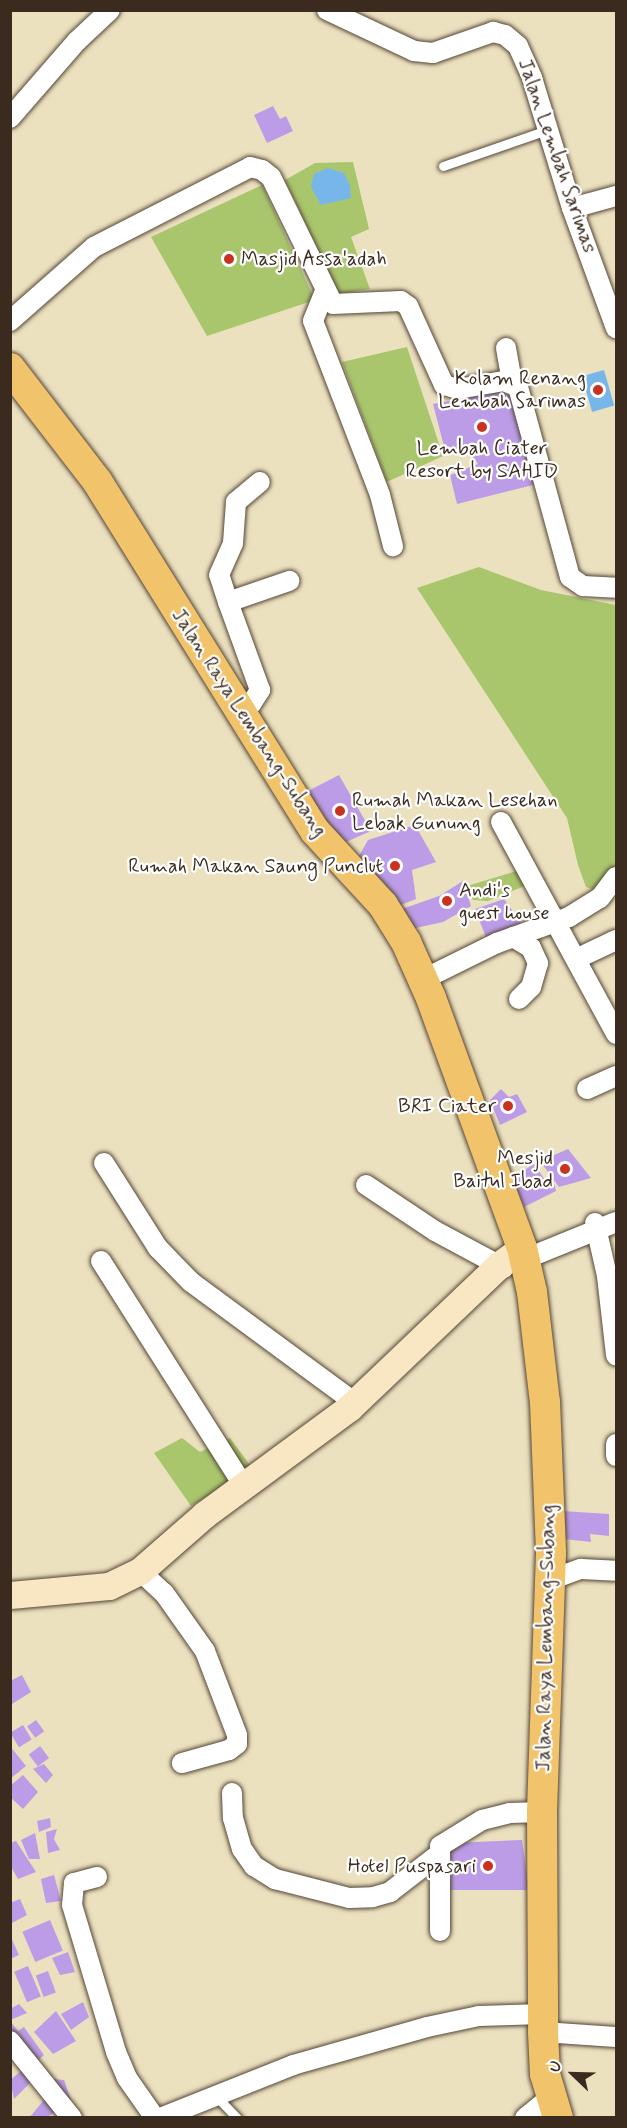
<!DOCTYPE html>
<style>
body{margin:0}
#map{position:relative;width:627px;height:2128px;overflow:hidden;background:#ebe1bf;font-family:Mynerve,sans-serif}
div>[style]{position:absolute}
.green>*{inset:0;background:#a9c66d}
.water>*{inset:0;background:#77b6ea;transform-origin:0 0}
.building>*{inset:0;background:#bc9ce7;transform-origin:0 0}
.roads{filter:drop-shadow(0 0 2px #554536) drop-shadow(0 0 2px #554536)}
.lane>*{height:9px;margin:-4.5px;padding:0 4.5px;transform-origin:4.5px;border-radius:4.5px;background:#fff}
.street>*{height:20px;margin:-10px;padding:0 10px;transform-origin:10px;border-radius:10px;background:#fff}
.secondary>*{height:27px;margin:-13.5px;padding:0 13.5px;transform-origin:13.5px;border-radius:13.5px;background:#f9e7c3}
.primary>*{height:30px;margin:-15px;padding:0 15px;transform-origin:15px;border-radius:15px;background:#f1c36a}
.dots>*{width:16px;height:16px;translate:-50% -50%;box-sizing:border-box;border:3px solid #fff;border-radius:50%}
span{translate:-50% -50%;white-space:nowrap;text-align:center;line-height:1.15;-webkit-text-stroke:4.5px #fff;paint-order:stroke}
.street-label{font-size:20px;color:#3b2a1e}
.poi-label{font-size:20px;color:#3b2a1e}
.left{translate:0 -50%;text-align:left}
.right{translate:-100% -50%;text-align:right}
.frame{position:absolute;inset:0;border:12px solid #3b2a1e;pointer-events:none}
.north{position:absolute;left:543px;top:2044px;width:60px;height:60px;-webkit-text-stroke:4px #fff;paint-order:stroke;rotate:293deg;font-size:16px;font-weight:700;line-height:24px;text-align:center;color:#3b2a1e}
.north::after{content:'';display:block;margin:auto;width:21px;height:27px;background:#3b2a1e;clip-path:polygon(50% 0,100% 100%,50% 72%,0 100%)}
</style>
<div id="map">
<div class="green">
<i style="clip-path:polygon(353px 162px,369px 229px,351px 237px,370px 289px,339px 294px,285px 180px,315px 163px)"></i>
<i style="clip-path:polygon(262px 185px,315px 300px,207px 336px,151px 237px)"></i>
<i style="clip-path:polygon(407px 347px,443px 456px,387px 482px,342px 362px)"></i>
<i style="clip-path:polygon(479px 567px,541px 590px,616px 605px,616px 876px,592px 889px,586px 887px,578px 865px,567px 818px,417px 588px)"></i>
<i style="clip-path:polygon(523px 869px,527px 885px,488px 901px,473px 900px,470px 894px,467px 886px)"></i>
<i style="clip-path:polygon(182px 1438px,200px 1452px,230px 1438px,253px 1469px,191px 1506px,154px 1453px)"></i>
</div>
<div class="water">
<i style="clip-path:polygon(328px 168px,344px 173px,350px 185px,351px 198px,321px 205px,311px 187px,314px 174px)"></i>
<i style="left:604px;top:370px;width:37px;height:23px;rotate:74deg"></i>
</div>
<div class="building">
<i style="clip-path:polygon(273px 106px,280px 119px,286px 116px,293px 131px,267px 143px,254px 115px)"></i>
<i style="clip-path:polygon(500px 391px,521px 401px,537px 484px,457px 504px,450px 475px,478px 464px,468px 450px,446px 454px,433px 404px)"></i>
<i style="clip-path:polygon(339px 775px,371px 831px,346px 842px,324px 819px,308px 791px)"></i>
<i style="clip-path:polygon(415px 825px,436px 862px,412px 870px,416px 899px,393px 908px,359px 856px,368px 840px)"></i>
<i style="clip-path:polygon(463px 881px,471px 906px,443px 922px,411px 929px,402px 909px,439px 896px)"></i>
<i style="clip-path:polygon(504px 899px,522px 924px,489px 945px,475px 909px)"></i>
<i style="clip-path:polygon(501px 1089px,509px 1097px,517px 1094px,527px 1112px,500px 1125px,490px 1100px)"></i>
<i style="clip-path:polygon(568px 1149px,591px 1178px,559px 1187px,540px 1161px)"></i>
<i style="clip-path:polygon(534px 1164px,545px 1180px,553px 1179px,556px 1191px,524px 1207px,512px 1178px)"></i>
<i style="clip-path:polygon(562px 1511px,609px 1514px,609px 1536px,590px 1534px,591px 1542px,564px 1539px)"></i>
<i style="clip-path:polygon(22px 1675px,31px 1692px,12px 1704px,10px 1681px)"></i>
<i style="left:36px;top:1720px;width:14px;height:11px;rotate:54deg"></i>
<i style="left:23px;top:1725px;width:17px;height:15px;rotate:59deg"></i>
<i style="clip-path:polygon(10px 1746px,26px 1766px,10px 1779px)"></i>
<i style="left:40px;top:1746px;width:15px;height:14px;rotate:53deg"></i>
<i style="clip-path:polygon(44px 1764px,53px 1775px,46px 1783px,33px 1769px)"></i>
<i style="clip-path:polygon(23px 1775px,38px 1792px,23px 1809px,10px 1797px,10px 1786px)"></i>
<i style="clip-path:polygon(50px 1818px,51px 1827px,39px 1832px,37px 1821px)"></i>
<i style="clip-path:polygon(57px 1829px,54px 1839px,60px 1850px,48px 1853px,46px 1832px)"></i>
<i style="clip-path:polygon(35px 1833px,40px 1859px,29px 1859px,21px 1840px)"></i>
<i style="clip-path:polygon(522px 1840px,529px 1890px,450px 1890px,451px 1843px)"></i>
<i style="clip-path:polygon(16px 1841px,36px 1872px,18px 1879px,10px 1865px,10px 1843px)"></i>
<i style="clip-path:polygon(54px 1875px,61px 1901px,46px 1903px,41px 1879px)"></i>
<i style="clip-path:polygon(20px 1899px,27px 1915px,10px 1924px,10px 1903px)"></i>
<i style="left:50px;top:1920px;width:33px;height:30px;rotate:67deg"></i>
<i style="clip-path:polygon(10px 1935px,19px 1955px,10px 1959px)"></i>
<i style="clip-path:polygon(68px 1952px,75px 1972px,60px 1975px,52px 1958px)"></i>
<i style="left:28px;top:1966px;width:33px;height:15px;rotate:67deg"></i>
<i style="left:48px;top:1971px;width:23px;height:13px;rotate:70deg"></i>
<i style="clip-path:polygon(83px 2002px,89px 2017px,71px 2030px,61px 2014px)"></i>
<i style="clip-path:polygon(19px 2004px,27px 2013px,10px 2020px,10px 2009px)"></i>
<i style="clip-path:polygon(56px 2011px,76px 2041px,53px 2054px,34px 2032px)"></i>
<i style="clip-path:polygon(10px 2021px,18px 2031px,24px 2027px,44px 2055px,33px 2065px,10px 2036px)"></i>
<i style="clip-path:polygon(26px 2067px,35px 2078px,14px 2099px,10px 2080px)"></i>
<i style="clip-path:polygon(53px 2079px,64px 2080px,74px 2109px,50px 2087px)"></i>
<i style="clip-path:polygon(48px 2095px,58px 2110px,46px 2118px,29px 2118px)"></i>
</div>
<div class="roads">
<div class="lane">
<i style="left:443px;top:166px;width:110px;rotate:-19.1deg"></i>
<i style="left:215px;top:2095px;width:32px;rotate:46deg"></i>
</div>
<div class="street">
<i style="left:327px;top:10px;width:96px;rotate:25.2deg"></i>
<i style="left:414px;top:51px;width:19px;rotate:6deg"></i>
<i style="left:433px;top:53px;width:64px;rotate:-19.3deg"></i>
<i style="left:493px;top:32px;width:12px;rotate:14deg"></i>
<i style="left:505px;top:35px;width:17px;rotate:40deg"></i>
<i style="left:518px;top:46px;width:35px;rotate:66deg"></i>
<i style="left:532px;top:78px;width:136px;rotate:72.9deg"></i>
<i style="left:572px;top:208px;width:128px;rotate:69.9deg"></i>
<i style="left:10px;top:118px;width:102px;rotate:-49deg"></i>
<i style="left:77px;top:41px;width:45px;rotate:-43.2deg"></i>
<i style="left:572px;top:208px;width:46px;rotate:-15.3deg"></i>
<i style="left:325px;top:291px;width:32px;rotate:112deg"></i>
<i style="left:313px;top:321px;width:186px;rotate:68.9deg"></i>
<i style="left:380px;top:495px;width:53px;rotate:75.7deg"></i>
<i style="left:10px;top:321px;width:112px;rotate:-41.4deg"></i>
<i style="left:94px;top:247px;width:175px;rotate:-27.1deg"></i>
<i style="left:250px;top:167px;width:12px;rotate:14deg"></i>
<i style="left:262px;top:170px;width:11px;rotate:38deg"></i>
<i style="left:271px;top:177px;width:141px;rotate:64deg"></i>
<i style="left:333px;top:304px;width:68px;rotate:-2.5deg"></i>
<i style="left:401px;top:301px;width:9px;rotate:36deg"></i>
<i style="left:408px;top:306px;width:87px;rotate:65.5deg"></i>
<i style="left:444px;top:385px;width:15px;rotate:16deg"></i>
<i style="left:458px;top:389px;width:47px;rotate:-9.9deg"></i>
<i style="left:504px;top:381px;width:15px;rotate:23deg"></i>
<i style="left:518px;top:387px;width:197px;rotate:74.7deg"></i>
<i style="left:570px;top:577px;width:16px;rotate:35deg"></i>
<i style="left:583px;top:586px;width:33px;rotate:3deg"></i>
<i style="left:506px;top:348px;width:35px;rotate:80deg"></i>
<i style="left:228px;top:602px;width:28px;rotate:-108deg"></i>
<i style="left:219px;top:575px;width:35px;rotate:-66deg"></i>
<i style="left:233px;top:543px;width:41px;rotate:-85.8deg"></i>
<i style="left:236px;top:502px;width:31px;rotate:-40deg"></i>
<i style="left:240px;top:712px;width:14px;rotate:-36deg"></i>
<i style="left:251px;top:704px;width:17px;rotate:-57deg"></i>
<i style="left:260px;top:690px;width:94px;rotate:-110deg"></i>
<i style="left:228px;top:602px;width:65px;rotate:-19deg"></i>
<i style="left:501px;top:822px;width:241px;rotate:61.5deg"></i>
<i style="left:513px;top:937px;width:21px;rotate:31deg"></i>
<i style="left:531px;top:948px;width:17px;rotate:65deg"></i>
<i style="left:538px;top:963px;width:25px;rotate:106deg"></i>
<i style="left:531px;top:987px;width:17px;rotate:135deg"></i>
<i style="left:576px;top:959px;width:44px;rotate:-25.4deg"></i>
<i style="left:422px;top:980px;width:84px;rotate:-26.3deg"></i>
<i style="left:497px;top:943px;width:77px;rotate:-19.9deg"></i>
<i style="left:569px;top:917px;width:36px;rotate:-32deg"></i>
<i style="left:600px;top:898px;width:26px;rotate:-53deg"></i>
<i style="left:587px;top:1089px;width:32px;rotate:-24deg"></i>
<i style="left:104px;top:1163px;width:101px;rotate:57.6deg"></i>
<i style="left:158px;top:1248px;width:47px;rotate:45.9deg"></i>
<i style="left:191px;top:1282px;width:204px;rotate:36.4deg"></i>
<i style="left:366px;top:1185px;width:83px;rotate:33.7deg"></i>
<i style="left:435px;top:1231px;width:78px;rotate:28.2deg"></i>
<i style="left:595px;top:1223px;width:54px;rotate:77.2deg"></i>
<i style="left:607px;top:1276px;width:80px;rotate:83.5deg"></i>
<i style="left:525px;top:1259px;width:98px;rotate:-22.1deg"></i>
<i style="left:101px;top:1261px;width:265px;rotate:57.6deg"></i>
<i style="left:616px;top:1444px;width:12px;rotate:90deg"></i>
<i style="left:140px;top:1571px;width:33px;rotate:43deg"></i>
<i style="left:164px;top:1593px;width:71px;rotate:54.7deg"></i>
<i style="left:205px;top:1651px;width:90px;rotate:69.1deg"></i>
<i style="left:237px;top:1735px;width:9px;rotate:90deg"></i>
<i style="left:237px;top:1744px;width:10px;rotate:143deg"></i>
<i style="left:229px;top:1750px;width:49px;rotate:164.5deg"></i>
<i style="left:550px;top:1580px;width:33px;rotate:-20deg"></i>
<i style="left:581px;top:1569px;width:35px;rotate:3deg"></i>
<i style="left:232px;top:1793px;width:25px;rotate:88deg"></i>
<i style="left:233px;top:1818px;width:32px;rotate:74deg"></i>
<i style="left:242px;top:1849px;width:21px;rotate:55deg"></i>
<i style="left:254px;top:1866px;width:25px;rotate:32deg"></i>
<i style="left:275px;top:1879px;width:76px;rotate:14.4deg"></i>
<i style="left:349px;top:1898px;width:24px;rotate:-2deg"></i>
<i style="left:373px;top:1897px;width:18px;rotate:-16deg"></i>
<i style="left:390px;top:1892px;width:61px;rotate:-37.6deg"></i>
<i style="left:97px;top:1877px;width:24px;rotate:165deg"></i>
<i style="left:74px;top:1883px;width:22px;rotate:95deg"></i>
<i style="left:72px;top:1905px;width:153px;rotate:73.3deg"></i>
<i style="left:116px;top:2052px;width:28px;rotate:67deg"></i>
<i style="left:127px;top:2078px;width:49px;rotate:55deg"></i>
<i style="left:440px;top:1931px;width:85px;rotate:-90deg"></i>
<i style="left:440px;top:1846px;width:49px;rotate:-31.8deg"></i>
<i style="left:482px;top:1820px;width:29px;rotate:-14deg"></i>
<i style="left:510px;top:1813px;width:32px;rotate:-2deg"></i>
<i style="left:543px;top:2032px;width:73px;rotate:3.9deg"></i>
<i style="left:10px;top:2041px;width:99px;rotate:51.2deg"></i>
<i style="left:160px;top:2118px;width:143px;rotate:-21.7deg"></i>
<i style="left:293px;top:2065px;width:139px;rotate:-15.8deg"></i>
<i style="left:427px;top:2027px;width:53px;rotate:-11.9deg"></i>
<i style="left:479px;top:2016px;width:64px;rotate:-1.8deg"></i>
<i style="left:525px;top:2118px;width:32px;rotate:-39deg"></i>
</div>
<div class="secondary">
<i style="left:10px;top:1595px;width:99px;rotate:-5.2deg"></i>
<i style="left:109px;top:1586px;width:34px;rotate:-26deg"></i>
<i style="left:140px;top:1571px;width:86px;rotate:-41.2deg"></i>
<i style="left:205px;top:1514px;width:179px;rotate:-36.4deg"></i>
<i style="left:349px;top:1408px;width:207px;rotate:-43.6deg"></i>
<i style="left:499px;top:1265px;width:29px;rotate:-36deg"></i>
</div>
<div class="primary">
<i style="left:10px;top:368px;width:143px;rotate:52.4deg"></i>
<i style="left:97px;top:481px;width:412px;rotate:58.1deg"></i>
<i style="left:315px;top:831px;width:100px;rotate:47.4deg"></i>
<i style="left:383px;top:905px;width:44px;rotate:58.1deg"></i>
<i style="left:406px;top:942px;width:61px;rotate:65.9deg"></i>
<i style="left:431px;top:998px;width:266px;rotate:70deg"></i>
<i style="left:522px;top:1248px;width:45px;rotate:77.2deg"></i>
<i style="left:532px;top:1292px;width:111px;rotate:83.3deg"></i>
<i style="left:545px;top:1402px;width:151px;rotate:87.7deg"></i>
<i style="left:551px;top:1553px;width:259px;rotate:92deg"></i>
<i style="left:542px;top:1812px;width:220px;rotate:89.7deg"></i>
<i style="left:543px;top:2032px;width:42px;rotate:87.3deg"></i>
<i style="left:545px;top:2074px;width:46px;rotate:73.5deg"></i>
</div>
</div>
<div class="dots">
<i style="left:229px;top:259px;background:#c8321e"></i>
<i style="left:598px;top:390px;background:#c8321e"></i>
<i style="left:482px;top:427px;background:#c8321e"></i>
<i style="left:340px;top:811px;background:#c8321e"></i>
<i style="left:395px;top:866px;background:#c8321e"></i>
<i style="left:447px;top:901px;background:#c8321e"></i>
<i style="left:508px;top:1106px;background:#c8321e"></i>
<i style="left:565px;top:1169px;background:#c8321e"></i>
<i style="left:488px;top:1866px;background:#c8321e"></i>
</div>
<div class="street-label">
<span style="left:557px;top:156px;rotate:71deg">Jalan Lembah Sarimas</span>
<span style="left:249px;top:723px;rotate:57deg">Jalan Raya Lembang-Subang</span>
<span style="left:546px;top:1638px;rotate:-89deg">Jalan Raya Lembang-Subang</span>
</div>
<div class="poi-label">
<span class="left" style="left:241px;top:259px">Masjid Assa'adah</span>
<span class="right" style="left:586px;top:390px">Kolam Renang<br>Lembah Sarimas</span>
<span style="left:482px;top:460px">Lembah Ciater<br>Resort by SAHID</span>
<span class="left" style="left:352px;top:812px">Rumah Makan Lesehan<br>Lebak Gunung</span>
<span class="right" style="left:383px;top:866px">Rumah Makan Saung Punclut</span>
<span class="left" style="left:459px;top:902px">Andi's<br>guest house</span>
<span class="right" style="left:496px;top:1106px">BRI Ciater</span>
<span class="right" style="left:553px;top:1170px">Mesjid<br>Baitul Ibad</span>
<span class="right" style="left:476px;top:1866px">Hotel Puspasari</span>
</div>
<div class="frame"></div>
<div class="north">U</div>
</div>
